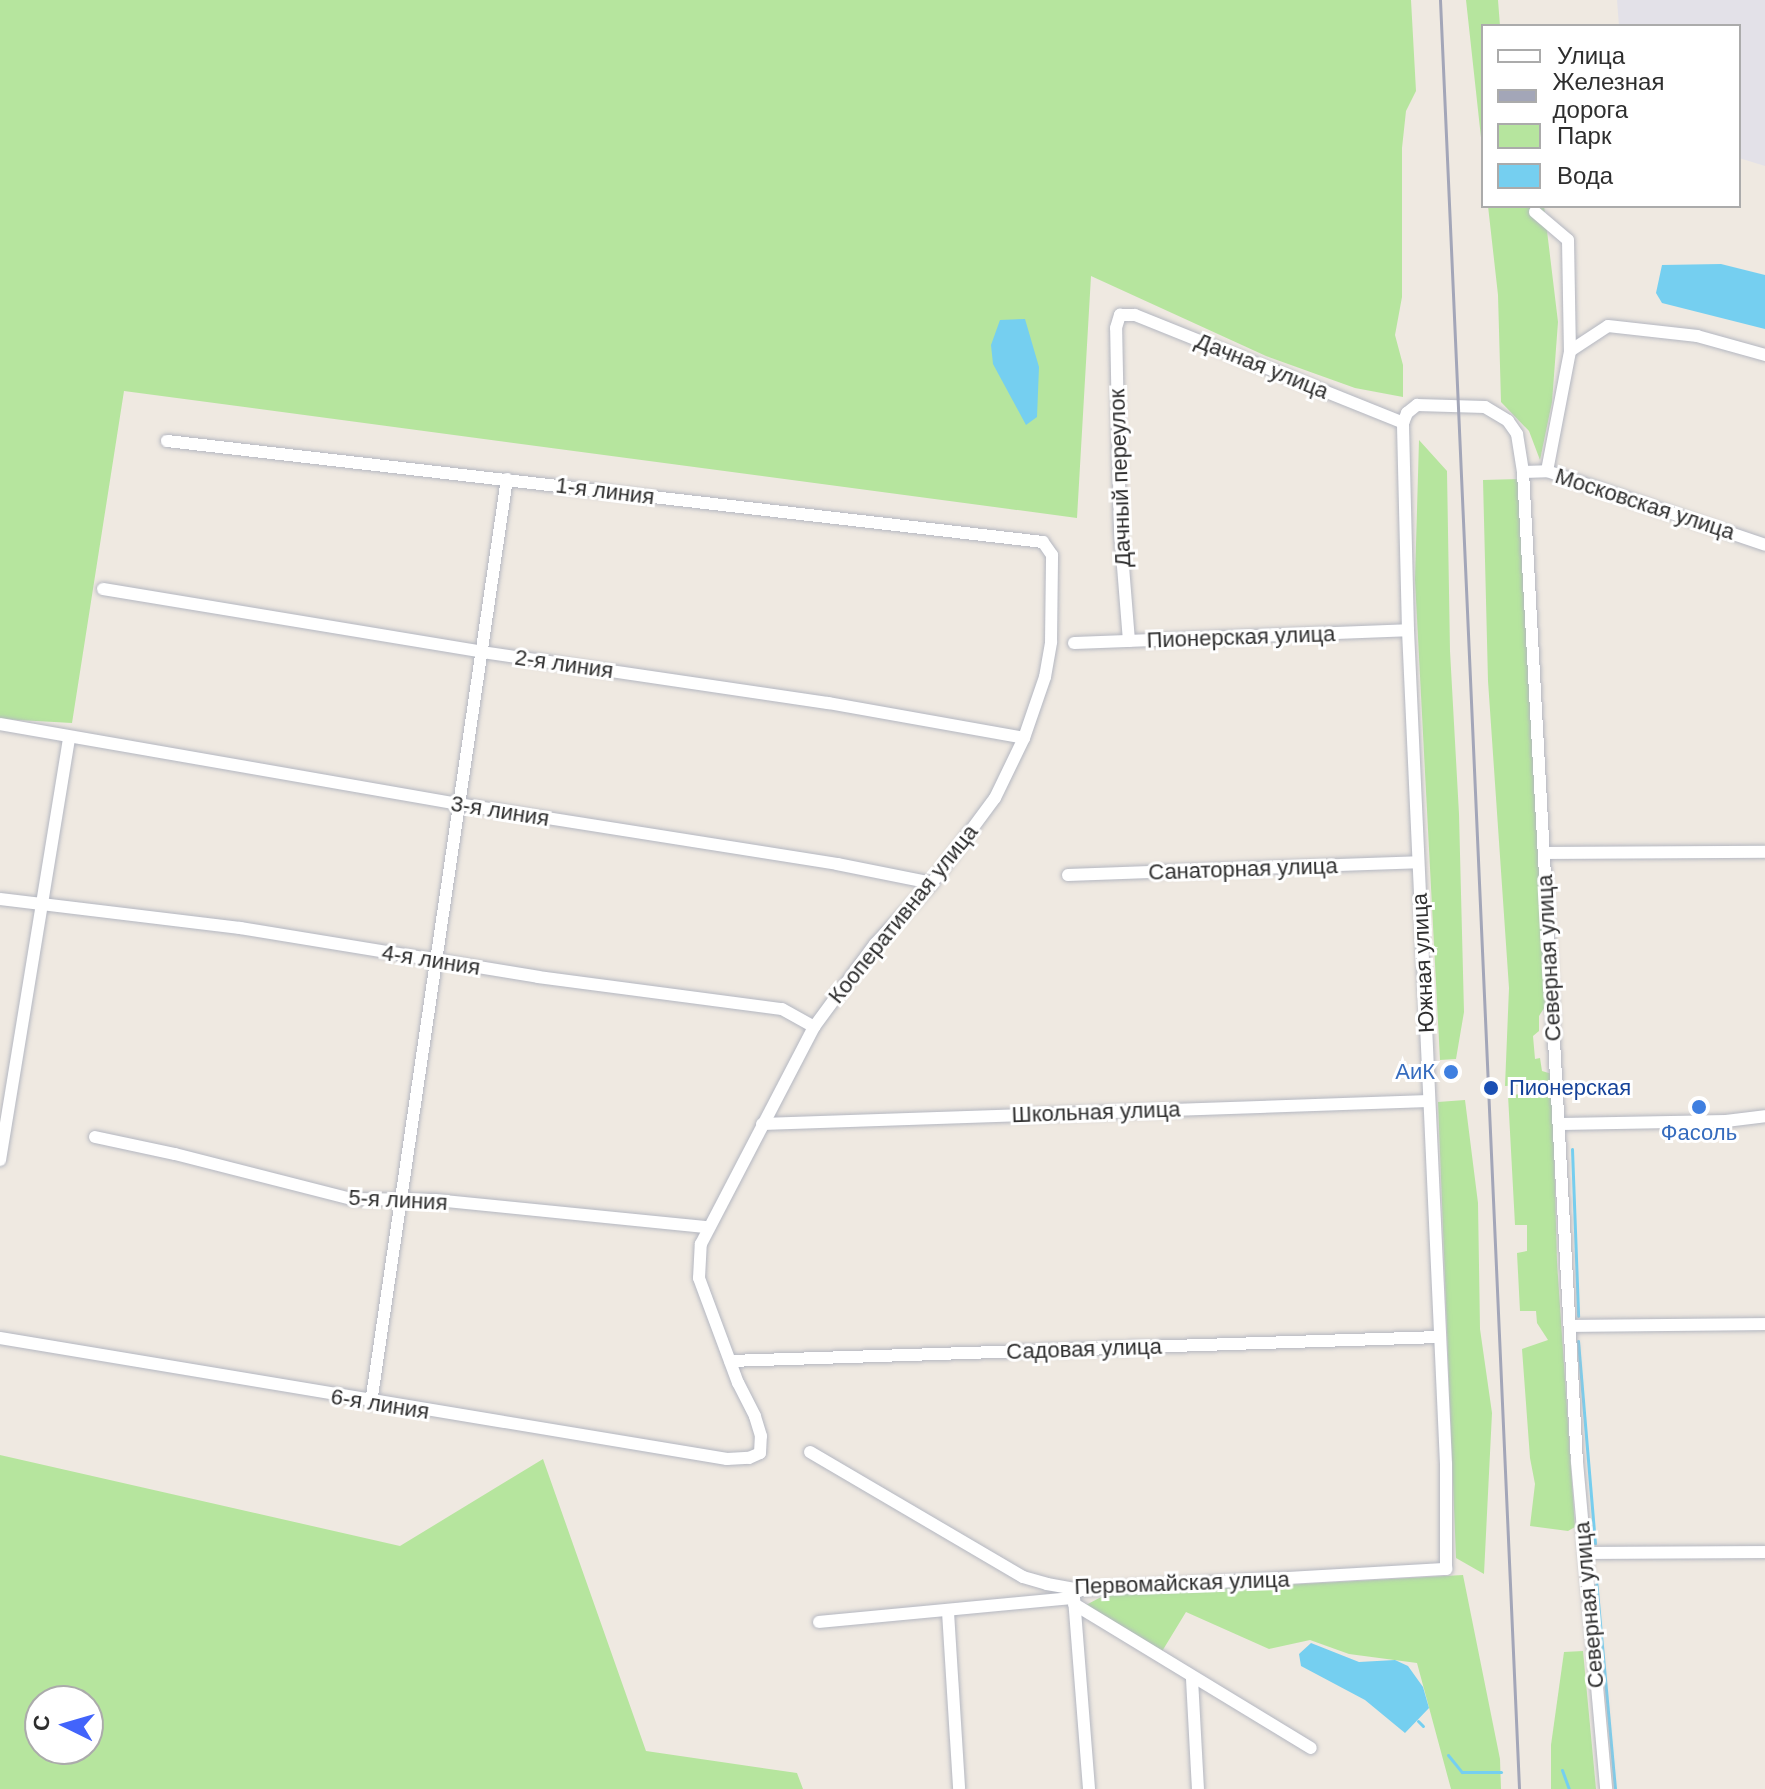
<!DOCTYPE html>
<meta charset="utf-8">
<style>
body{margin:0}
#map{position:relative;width:1765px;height:1789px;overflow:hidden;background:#efe9e1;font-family:Helvetica,sans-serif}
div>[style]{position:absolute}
.industrial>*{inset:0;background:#e3e1e8}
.green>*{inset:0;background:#b6e59e}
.water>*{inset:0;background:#75cff0}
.stream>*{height:3px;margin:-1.5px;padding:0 1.5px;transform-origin:1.5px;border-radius:1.5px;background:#75cff0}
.roads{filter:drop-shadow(0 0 2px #b4b7c1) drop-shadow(0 0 2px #b4b7c1)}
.minor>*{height:12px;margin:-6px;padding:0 6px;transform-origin:6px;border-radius:6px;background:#fff}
.rail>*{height:3px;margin:-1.5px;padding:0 1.5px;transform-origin:1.5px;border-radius:1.5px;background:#a3a6b8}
.dots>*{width:22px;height:22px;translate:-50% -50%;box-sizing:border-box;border:4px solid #fff;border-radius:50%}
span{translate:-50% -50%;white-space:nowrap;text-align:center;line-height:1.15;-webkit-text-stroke:6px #fff;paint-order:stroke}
.street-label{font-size:22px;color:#2e2e2e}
.shop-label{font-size:22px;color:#366cbe}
.right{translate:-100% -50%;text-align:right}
.transit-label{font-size:22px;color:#164399}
.left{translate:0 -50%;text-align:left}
.legend{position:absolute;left:1481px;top:24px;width:260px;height:184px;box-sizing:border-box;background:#fff;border:2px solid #ababab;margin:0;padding:10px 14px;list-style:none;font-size:24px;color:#2e2e2e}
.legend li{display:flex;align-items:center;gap:16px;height:40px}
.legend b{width:40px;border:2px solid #ababab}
.north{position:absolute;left:24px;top:1685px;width:80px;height:80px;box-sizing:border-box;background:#fff;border:2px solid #ababab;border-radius:50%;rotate:275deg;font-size:22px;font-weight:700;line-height:32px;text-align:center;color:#2e2e2e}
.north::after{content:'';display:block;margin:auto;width:28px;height:36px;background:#4264fb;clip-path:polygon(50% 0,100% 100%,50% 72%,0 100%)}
</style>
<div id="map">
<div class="industrial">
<i style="clip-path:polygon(1617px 0,1765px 0,1765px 166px,1739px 158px,1739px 26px,1619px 26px)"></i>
</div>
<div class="green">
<i style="clip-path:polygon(0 0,1411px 0,1416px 91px,1406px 111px,1402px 148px,1402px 297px,1395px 335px,1403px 365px,1403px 397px,1355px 388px,1266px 356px,1091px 276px,1077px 518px,124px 391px,72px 723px,0 719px)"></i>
<i style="clip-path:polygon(1466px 0,1498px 0,1500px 26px,1483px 26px,1483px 156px)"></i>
<i style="clip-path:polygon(1488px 206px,1544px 206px,1558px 322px,1552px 402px,1540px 460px,1529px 431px,1501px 402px,1498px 295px)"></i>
<i style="clip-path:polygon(1419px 440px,1447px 471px,1450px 651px,1459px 814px,1464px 1012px,1456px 1059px,1440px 1060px,1415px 580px)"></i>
<i style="clip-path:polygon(1519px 479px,1546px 1005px,1539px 1016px,1539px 1031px,1533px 1036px,1535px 1059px,1540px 1058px,1542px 1071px,1552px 1074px,1557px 1262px,1575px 1527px,1568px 1531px,1530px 1526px,1535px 1484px,1530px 1458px,1522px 1349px,1548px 1340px,1537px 1323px,1536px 1311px,1520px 1311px,1517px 1253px,1527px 1251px,1527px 1225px,1515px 1225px,1508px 1095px,1526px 1094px,1525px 1085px,1505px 1086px,1509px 988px,1488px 681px,1483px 480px)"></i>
<i style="clip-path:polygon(1465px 1100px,1478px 1203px,1480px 1329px,1492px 1413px,1484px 1574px,1456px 1558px,1438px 1102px)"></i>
<i style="clip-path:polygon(evenodd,0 1455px,400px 1546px,543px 1459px,646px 1751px,797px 1773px,803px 1789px,0 1789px,0 1455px,40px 1701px,88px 1701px,88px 1749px,40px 1749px,40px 1701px)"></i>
<i style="clip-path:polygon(1463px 1575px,1500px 1759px,1501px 1789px,1451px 1789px,1417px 1663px,1349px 1654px,1310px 1640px,1269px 1649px,1186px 1612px,1161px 1653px,1086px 1605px,1105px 1595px)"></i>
<i style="clip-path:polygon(1583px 1651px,1596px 1789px,1551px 1789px,1551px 1745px,1564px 1652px)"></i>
</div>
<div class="water">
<i style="clip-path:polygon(1721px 264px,1765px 275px,1765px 329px,1662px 303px,1656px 293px,1662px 265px)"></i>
<i style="clip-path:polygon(1025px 319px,1039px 367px,1037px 417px,1026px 425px,993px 364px,991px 345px,1000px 320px)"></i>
<i style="clip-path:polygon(1311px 1643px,1359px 1662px,1395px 1660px,1408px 1666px,1423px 1687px,1429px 1708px,1405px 1733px,1365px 1700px,1301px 1666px,1299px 1654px)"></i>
</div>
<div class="stream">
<i style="left:1572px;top:1149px;width:167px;rotate:87.9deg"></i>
<i style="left:1578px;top:1341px;width:203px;rotate:85.2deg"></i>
<i style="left:1596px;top:1580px;width:210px;rotate:84.8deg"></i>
<i style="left:1418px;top:1721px;width:7px;rotate:45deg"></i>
<i style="left:1448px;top:1755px;width:22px;rotate:51deg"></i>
<i style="left:1462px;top:1772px;width:39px"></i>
<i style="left:1562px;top:1770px;width:20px;rotate:70deg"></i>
</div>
<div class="roads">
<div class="minor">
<i style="left:1535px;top:212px;width:43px;rotate:40.3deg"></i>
<i style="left:1568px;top:240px;width:111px;rotate:89deg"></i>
<i style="left:1547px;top:471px;width:122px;rotate:-79.1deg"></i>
<i style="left:1570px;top:351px;width:45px;rotate:-33.3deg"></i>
<i style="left:1608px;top:326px;width:90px;rotate:6.4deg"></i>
<i style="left:1697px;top:336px;width:71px;rotate:15.6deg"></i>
<i style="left:1523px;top:472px;width:24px;rotate:-2deg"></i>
<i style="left:1547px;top:471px;width:230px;rotate:18.7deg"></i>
<i style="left:103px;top:589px;width:384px;rotate:9.4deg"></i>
<i style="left:482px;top:652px;width:350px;rotate:8.4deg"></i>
<i style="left:828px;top:703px;width:199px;rotate:10.1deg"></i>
<i style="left:1129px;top:641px;width:111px;rotate:-94.6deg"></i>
<i style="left:1120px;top:530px;width:202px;rotate:-91.1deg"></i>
<i style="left:1116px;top:328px;width:14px;rotate:-73deg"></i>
<i style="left:1120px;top:315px;width:15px"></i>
<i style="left:1135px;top:315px;width:289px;rotate:21.9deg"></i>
<i style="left:1074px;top:643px;width:334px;rotate:-2.2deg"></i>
<i style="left:0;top:724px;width:466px;rotate:9.9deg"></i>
<i style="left:459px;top:804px;width:383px;rotate:9deg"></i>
<i style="left:837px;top:864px;width:97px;rotate:11.3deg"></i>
<i style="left:1544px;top:853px;width:221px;rotate:-0.3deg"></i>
<i style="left:1068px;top:875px;width:350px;rotate:-2.1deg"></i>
<i style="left:0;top:899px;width:242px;rotate:6.9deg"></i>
<i style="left:240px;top:928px;width:302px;rotate:9.3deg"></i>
<i style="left:538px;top:977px;width:246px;rotate:7.5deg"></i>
<i style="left:782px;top:1009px;width:37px;rotate:29deg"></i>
<i style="left:762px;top:1124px;width:667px;rotate:-1.97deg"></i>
<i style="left:1561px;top:1124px;width:165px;rotate:-1deg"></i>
<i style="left:1726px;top:1121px;width:39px;rotate:-7deg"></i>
<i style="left:95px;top:1137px;width:82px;rotate:12deg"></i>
<i style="left:175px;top:1154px;width:182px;rotate:14.3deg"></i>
<i style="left:351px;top:1199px;width:84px;rotate:0.7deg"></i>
<i style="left:435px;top:1200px;width:273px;rotate:5.7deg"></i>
<i style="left:0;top:1160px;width:428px;rotate:-80.7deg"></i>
<i style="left:1570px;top:1326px;width:195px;rotate:-0.6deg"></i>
<i style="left:0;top:1338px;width:737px;rotate:9.45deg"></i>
<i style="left:727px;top:1459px;width:22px;rotate:-3deg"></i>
<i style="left:749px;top:1458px;width:12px;rotate:-24deg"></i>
<i style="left:760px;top:1453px;width:17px;rotate:-87deg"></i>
<i style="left:761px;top:1436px;width:21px;rotate:-107deg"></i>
<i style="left:755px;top:1416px;width:37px;rotate:-117deg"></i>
<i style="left:738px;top:1383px;width:112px;rotate:-110.4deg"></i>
<i style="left:699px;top:1278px;width:34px;rotate:-87deg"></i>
<i style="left:701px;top:1244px;width:245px;rotate:-62.5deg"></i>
<i style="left:814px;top:1027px;width:103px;rotate:-53.7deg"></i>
<i style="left:875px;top:944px;width:83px;rotate:-46.9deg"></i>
<i style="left:932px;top:883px;width:106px;rotate:-53.5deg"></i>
<i style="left:995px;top:798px;width:67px;rotate:-64.2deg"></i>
<i style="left:1024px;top:738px;width:65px;rotate:-71deg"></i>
<i style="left:1045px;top:677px;width:36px;rotate:-80deg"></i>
<i style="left:1051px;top:642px;width:87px;rotate:-89.3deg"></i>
<i style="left:1052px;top:555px;width:16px;rotate:-125deg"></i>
<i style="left:1043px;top:542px;width:882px;rotate:-173.42deg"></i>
<i style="left:730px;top:1361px;width:709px;rotate:-1.94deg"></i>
<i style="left:371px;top:1403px;width:934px;rotate:-81.63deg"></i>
<i style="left:810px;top:1452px;width:247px;rotate:30.4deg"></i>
<i style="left:1023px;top:1577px;width:25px;rotate:16deg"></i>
<i style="left:1047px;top:1584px;width:35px;rotate:10deg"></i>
<i style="left:1081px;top:1590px;width:366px;rotate:-3.3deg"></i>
<i style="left:1446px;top:1569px;width:105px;rotate:-90deg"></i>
<i style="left:1446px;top:1464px;width:835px;rotate:-92.61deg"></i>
<i style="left:1408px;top:630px;width:207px;rotate:-91.4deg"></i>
<i style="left:1403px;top:423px;width:11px;rotate:-68deg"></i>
<i style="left:1407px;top:413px;width:13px;rotate:-39deg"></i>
<i style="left:1417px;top:405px;width:68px;rotate:1.7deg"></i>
<i style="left:1485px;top:407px;width:27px;rotate:31deg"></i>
<i style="left:1508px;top:421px;width:16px;rotate:55deg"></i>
<i style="left:1517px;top:434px;width:38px;rotate:81deg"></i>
<i style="left:1523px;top:472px;width:991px;rotate:86.88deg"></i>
<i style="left:1577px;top:1462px;width:328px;rotate:84.9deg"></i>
<i style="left:1585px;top:1553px;width:180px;rotate:-0.3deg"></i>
<i style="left:1074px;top:1598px;width:192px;rotate:85.5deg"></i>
<i style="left:1074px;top:1604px;width:277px;rotate:31.3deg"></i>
<i style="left:948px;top:1612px;width:177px;rotate:86.4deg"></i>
<i style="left:819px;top:1622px;width:256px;rotate:-5.4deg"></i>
<i style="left:1192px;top:1679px;width:110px;rotate:86.9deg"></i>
</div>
</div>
<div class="rail">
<i style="left:1440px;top:0;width:1791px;rotate:87.47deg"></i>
</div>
<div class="dots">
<i style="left:1451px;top:1072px;background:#3f7fe0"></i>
<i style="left:1491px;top:1088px;background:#1a4fb4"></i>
<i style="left:1699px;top:1107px;background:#3f7fe0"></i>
</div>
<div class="street-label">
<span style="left:1262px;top:366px;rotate:22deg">Дачная улица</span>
<span style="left:1120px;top:478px;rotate:-92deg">Дачный переулок</span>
<span style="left:605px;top:491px;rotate:7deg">1-я линия</span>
<span style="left:1645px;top:504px;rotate:18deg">Московская улица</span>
<span style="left:1241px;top:637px;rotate:-2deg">Пионерская улица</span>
<span style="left:564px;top:664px;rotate:8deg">2-я линия</span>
<span style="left:500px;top:811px;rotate:9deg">3-я линия</span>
<span style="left:1243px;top:869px;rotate:-2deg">Санаторная улица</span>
<span style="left:903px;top:914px;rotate:-51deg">Кооперативная улица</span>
<span style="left:1549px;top:958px;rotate:-93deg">Северная улица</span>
<span style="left:431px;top:960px;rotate:9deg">4-я линия</span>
<span style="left:1423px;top:963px;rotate:-93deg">Южная улица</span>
<span style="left:1096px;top:1112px;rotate:-2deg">Школьная улица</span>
<span style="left:398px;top:1200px;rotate:3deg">5-я линия</span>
<span style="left:1084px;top:1349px;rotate:-2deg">Садовая улица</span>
<span style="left:380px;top:1404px;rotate:9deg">6-я линия</span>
<span style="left:1182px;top:1583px;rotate:-2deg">Первомайская улица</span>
<span style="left:1589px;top:1605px;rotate:-95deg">Северная улица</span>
</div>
<div class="shop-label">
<span class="right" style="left:1435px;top:1072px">АиК</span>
<span style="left:1699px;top:1133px">Фасоль</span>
</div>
<div class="transit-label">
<span class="left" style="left:1509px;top:1088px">Пионерская</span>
</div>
<ul class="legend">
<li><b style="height:10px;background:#fff"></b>Улица</li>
<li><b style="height:10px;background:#a3a6b8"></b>Железная дорога</li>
<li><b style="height:22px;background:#b6e59e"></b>Парк</li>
<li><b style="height:22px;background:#75cff0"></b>Вода</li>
</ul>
<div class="north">С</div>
</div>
